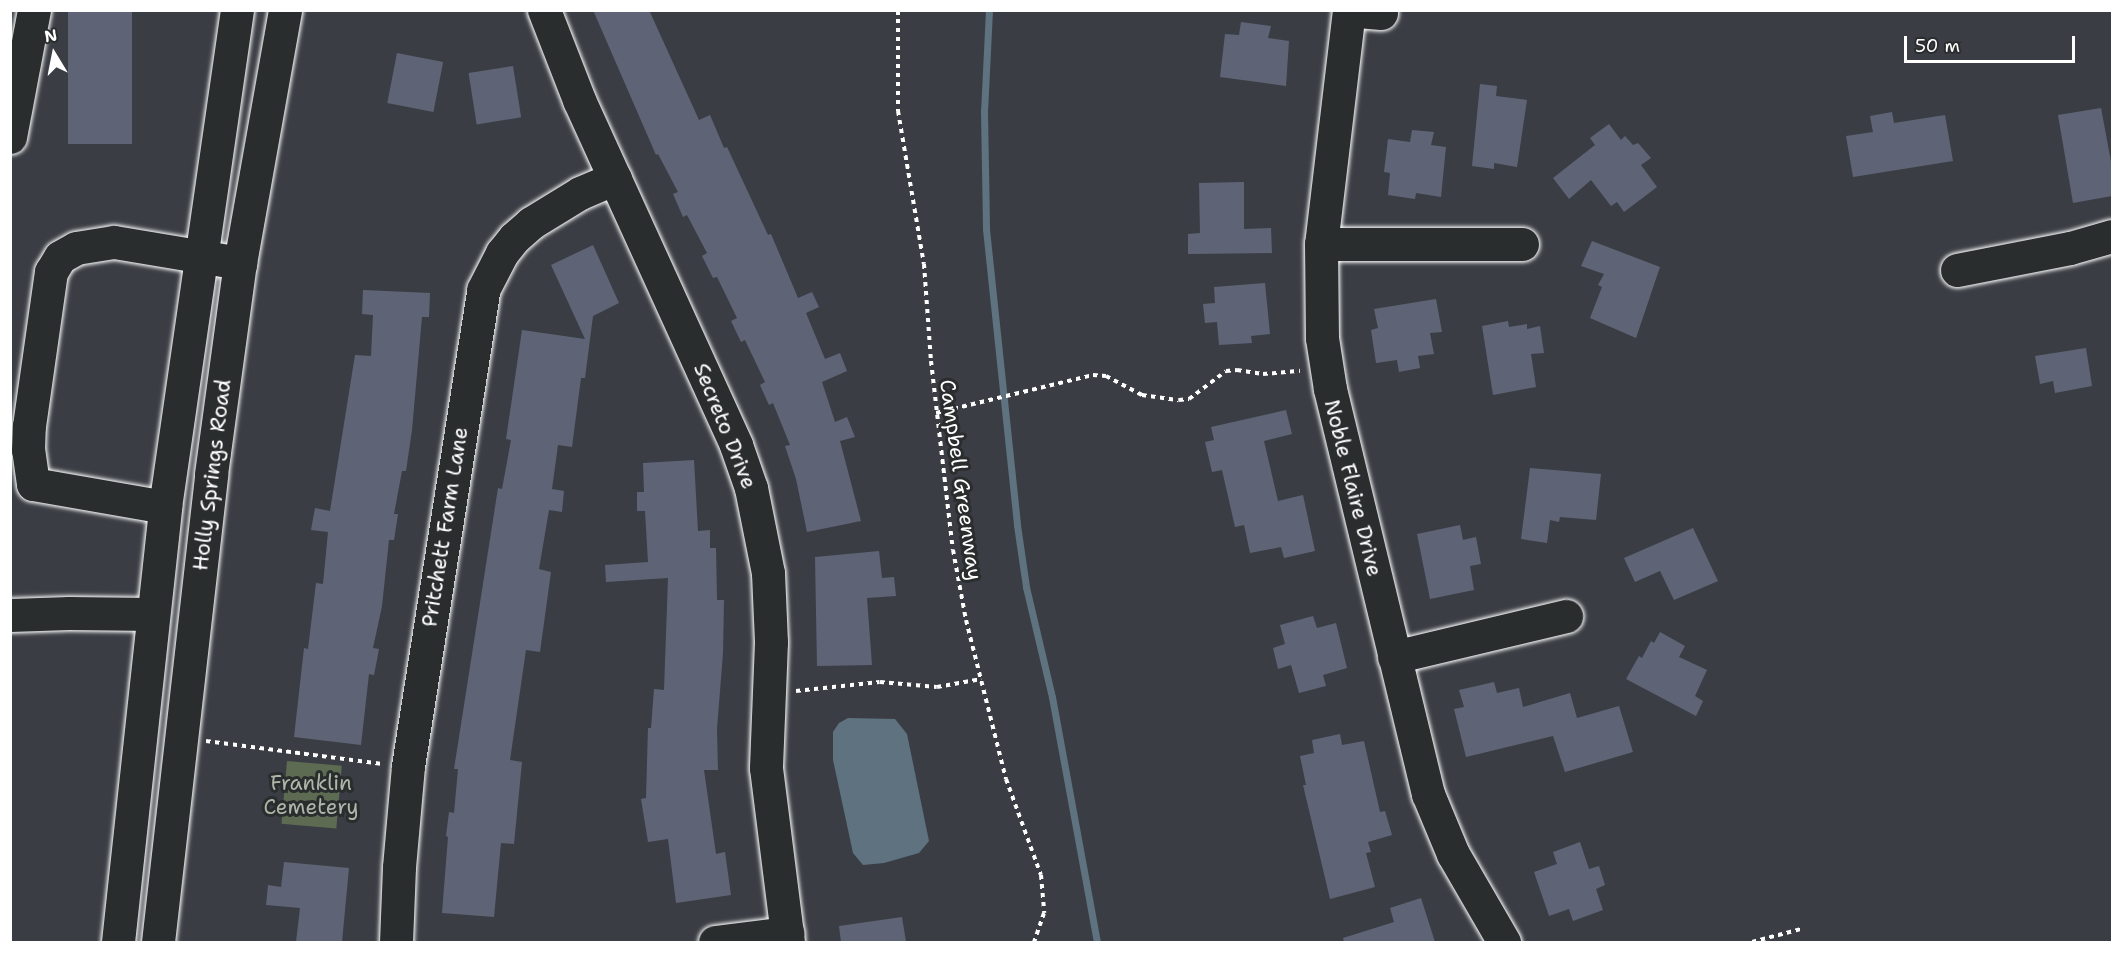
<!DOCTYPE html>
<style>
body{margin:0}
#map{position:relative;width:2123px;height:953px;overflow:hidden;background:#3a3e44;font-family:"Shantell Sans",sans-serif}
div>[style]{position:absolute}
.green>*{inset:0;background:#5e6b53;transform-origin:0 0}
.water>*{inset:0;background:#5f727f}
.stream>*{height:7px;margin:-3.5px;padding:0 3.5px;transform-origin:3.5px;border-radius:3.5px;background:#5f727f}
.building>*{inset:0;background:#5e6476;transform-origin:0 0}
.path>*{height:4px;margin-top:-2px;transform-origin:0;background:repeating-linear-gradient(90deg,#fff 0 4.5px,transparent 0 9px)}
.roads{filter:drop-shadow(0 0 2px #fff) drop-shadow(0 0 2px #fff)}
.minor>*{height:33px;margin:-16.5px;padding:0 16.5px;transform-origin:16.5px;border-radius:16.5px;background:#2a2d2e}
.major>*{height:33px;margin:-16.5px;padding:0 16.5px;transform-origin:16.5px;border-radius:16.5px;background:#2a2d2e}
span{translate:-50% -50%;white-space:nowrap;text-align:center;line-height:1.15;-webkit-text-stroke:6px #2a2d2e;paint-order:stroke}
.street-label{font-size:21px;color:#fff}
.park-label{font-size:21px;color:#aeb5a9}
.frame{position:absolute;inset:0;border:12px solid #fff;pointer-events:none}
.north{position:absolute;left:24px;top:24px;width:60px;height:60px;-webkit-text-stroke:4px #2a2d2e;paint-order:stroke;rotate:350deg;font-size:16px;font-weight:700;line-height:24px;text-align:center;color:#fff}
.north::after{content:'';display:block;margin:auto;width:21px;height:27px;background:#fff;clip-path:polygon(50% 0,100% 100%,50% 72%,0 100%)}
.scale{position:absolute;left:1904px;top:36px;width:171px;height:27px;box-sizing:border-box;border:3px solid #fff;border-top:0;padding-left:8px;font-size:18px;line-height:21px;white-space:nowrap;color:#fff;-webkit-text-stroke:4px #2a2d2e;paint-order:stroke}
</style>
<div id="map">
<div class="green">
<i style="left:287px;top:761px;width:55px;height:63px;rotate:5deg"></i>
</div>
<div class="water">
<i style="clip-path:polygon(848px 718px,895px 719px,907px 734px,929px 841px,919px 853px,884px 863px,863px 865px,853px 853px,833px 760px,833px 732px,839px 723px)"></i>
</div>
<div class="stream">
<i style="left:989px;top:10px;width:101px;rotate:92.8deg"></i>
<i style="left:984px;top:111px;width:118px;rotate:89deg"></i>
<i style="left:986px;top:229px;width:298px;rotate:84deg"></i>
<i style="left:1017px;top:525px;width:63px;rotate:81.7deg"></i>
<i style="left:1026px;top:587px;width:113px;rotate:76.7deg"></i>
<i style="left:1052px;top:697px;width:249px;rotate:79.6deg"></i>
</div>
<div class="building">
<i style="left:68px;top:10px;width:64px;height:134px"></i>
<i style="clip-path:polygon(593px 10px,649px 10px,699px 120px,710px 115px,724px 148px,727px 147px,768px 235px,771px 234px,798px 298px,812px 292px,819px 307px,806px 313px,825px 359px,840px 353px,847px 371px,822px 382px,835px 422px,847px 417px,855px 437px,840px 441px,861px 521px,807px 532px,796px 479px,785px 446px,790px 445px,773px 403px,769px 405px,760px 385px,765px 382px,745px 340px,741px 342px,731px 321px,737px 318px,717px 277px,713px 278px,702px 256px,707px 253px,687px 215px,683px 217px,673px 194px,678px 192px,658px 154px,656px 155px)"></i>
<i style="clip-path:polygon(1241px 22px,1271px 26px,1268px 38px,1289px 41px,1286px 86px,1220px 77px,1225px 34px,1239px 35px)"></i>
<i style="left:397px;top:53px;width:47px;height:51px;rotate:11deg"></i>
<i style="left:513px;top:66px;width:52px;height:45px;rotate:81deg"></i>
<i style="clip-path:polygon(1480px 84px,1497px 86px,1496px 96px,1527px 100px,1517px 167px,1494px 163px,1494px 169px,1472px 166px)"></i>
<i style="clip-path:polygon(2101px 108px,2112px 167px,2112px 196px,2073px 203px,2058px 115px)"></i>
<i style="clip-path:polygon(1892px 112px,1894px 123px,1945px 115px,1953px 161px,1853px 177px,1846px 136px,1873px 132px,1870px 116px)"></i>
<i style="clip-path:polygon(1609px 124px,1621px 140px,1625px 136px,1633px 145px,1638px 143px,1651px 158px,1641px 165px,1657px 187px,1624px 212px,1617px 202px,1611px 206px,1591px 180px,1569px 199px,1553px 178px,1595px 145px,1590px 138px)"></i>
<i style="clip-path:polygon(1412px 130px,1434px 132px,1431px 145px,1446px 147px,1441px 197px,1416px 193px,1415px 199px,1388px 195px,1390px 173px,1384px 172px,1388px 139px,1410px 142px)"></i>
<i style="clip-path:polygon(1244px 182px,1244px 229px,1271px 228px,1272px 253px,1188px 254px,1188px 234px,1200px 233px,1199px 183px)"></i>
<i style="clip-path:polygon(1592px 241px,1660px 267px,1636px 338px,1590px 318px,1602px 287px,1598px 285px,1604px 274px,1581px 266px)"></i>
<i style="clip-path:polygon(593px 245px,619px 303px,593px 316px,585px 378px,581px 378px,572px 447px,558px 445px,552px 489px,564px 491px,562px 512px,549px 510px,539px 569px,551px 572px,540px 652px,526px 650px,510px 760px,522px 762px,514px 844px,501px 843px,494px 917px,442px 913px,448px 837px,446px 836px,449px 812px,454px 813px,458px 769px,454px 769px,498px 488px,502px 489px,511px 440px,506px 439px,522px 330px,585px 339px,551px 265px)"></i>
<i style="clip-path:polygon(1265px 283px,1270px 334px,1251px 336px,1252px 343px,1219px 345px,1217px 322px,1205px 323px,1203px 304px,1215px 303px,1214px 287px)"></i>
<i style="clip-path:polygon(363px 290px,430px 293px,429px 317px,422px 317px,412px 430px,406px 471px,402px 471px,394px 514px,398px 514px,394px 540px,389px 540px,382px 606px,373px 648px,379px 649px,374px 675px,369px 674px,361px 745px,294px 737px,304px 648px,308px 649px,316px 583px,323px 584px,328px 532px,311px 530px,315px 508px,330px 511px,355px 355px,371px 356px,373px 315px,362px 314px)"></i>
<i style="clip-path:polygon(1436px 299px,1442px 332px,1430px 333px,1434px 354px,1418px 356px,1420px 368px,1399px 372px,1397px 360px,1376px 363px,1371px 330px,1378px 328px,1374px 309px)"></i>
<i style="clip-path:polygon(1508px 321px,1509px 327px,1527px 324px,1527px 329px,1540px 326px,1544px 353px,1531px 354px,1536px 387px,1493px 395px,1482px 326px)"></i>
<i style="clip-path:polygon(2086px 348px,2092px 386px,2055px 393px,2053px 381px,2040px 384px,2035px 356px)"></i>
<i style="clip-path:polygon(1286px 410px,1292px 434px,1264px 441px,1278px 501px,1303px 495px,1315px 551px,1284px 558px,1281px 547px,1250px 553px,1244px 525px,1235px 527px,1222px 470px,1212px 472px,1205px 442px,1214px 440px,1211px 427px)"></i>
<i style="clip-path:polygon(694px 460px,698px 531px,710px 530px,710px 548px,716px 548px,717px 600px,724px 600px,723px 653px,717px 729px,718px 770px,704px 770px,716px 854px,725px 852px,731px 895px,676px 903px,668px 839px,648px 842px,641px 799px,646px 798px,648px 728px,651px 728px,654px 689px,664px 690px,668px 578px,606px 582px,605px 565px,648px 562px,645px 511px,637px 511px,637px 492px,644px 492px,643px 463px)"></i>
<i style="clip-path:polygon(1530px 468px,1601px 474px,1596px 520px,1560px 517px,1559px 522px,1550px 520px,1547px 543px,1521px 539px)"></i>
<i style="clip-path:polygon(1460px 525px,1463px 540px,1476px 537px,1481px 564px,1470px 566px,1474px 590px,1430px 599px,1417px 534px)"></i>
<i style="clip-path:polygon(1693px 528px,1718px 581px,1674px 600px,1660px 571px,1635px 582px,1624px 558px)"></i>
<i style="clip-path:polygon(879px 551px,882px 578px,894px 577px,896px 596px,867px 598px,872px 665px,817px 666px,815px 557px)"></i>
<i style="clip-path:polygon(1313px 616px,1317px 628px,1336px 623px,1347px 668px,1323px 675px,1326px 686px,1299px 693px,1291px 665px,1278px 669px,1273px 648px,1285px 644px,1280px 625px)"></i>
<i style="clip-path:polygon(1660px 632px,1685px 646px,1679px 657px,1707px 670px,1695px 696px,1703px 701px,1696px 716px,1626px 679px,1639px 656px,1642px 658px,1651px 641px,1654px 643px)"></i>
<i style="clip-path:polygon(1494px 682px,1497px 693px,1519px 688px,1523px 707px,1570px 693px,1577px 718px,1619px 706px,1633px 752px,1565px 772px,1553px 736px,1466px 757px,1454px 709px,1464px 707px,1459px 690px)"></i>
<i style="clip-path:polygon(1340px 734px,1342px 745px,1364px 741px,1380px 812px,1385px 811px,1392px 835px,1368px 842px,1371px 852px,1366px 853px,1375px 887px,1330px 899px,1303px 785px,1306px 785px,1300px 756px,1314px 753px,1312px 740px)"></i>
<i style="clip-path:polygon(1580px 842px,1589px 869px,1599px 866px,1605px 885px,1596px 889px,1603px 910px,1573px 921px,1569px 909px,1549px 916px,1534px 872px,1557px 864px,1553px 852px)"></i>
<i style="clip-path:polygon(284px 862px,349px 868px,342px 942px,296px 942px,300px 908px,266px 905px,268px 885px,281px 887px)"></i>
<i style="clip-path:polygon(1421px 898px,1435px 942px,1344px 942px,1343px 938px,1394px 922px,1390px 908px)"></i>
<i style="clip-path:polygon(902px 917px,906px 942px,841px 942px,839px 926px)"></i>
</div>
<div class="path">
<i style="left:898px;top:10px;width:101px;rotate:90deg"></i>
<i style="left:898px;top:111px;width:155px;rotate:80.4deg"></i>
<i style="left:924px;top:264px;width:97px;rotate:85.9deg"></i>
<i style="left:931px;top:361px;width:190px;rotate:83.4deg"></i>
<i style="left:953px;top:550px;width:71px;rotate:79.5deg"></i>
<i style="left:966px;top:620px;width:164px;rotate:75.9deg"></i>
<i style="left:1006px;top:779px;width:102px;rotate:70deg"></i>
<i style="left:1041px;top:875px;width:38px;rotate:85deg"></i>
<i style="left:1044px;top:913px;width:31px;rotate:109deg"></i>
<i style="left:936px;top:413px;width:162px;rotate:-13.6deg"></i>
<i style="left:1093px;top:375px;width:13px;rotate:4deg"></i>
<i style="left:1106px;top:376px;width:41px;rotate:27.8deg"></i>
<i style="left:1142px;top:395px;width:37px;rotate:8deg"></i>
<i style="left:1179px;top:400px;width:10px;rotate:-6deg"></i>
<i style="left:1189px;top:399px;width:46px;rotate:-37.1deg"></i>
<i style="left:1226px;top:371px;width:11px;rotate:-5deg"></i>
<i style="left:1237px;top:370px;width:26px;rotate:9deg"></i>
<i style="left:1263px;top:374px;width:37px;rotate:-5deg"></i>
<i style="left:796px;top:691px;width:84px;rotate:-6.1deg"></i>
<i style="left:880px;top:682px;width:57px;rotate:5deg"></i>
<i style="left:937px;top:687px;width:45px;rotate:-10.3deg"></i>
<i style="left:206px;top:741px;width:178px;rotate:7.4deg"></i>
<i style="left:1752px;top:942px;width:51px;rotate:-14.9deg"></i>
</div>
<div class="roads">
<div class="minor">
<i style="left:544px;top:10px;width:97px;rotate:68.7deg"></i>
<i style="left:579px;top:100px;width:379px;rotate:65.5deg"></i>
<i style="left:736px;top:445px;width:46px;rotate:70.8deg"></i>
<i style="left:751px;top:488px;width:87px;rotate:78.7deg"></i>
<i style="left:768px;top:573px;width:69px;rotate:87.5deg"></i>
<i style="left:771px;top:642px;width:126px;rotate:92.3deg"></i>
<i style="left:766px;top:768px;width:175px;rotate:82.8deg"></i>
<i style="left:1381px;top:13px;width:32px;rotate:-175deg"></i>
<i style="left:1349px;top:10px;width:236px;rotate:96.8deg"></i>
<i style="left:1321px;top:244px;width:94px;rotate:89.4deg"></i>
<i style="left:1322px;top:338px;width:52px;rotate:81.1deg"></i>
<i style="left:1330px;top:389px;width:417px;rotate:76.4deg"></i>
<i style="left:1428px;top:794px;width:65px;rotate:67.4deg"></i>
<i style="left:1453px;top:854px;width:102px;rotate:59.9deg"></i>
<i style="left:10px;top:137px;width:129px;rotate:-79.3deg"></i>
<i style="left:1321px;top:244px;width:201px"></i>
<i style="left:1957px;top:270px;width:115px;rotate:-11deg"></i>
<i style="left:2070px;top:248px;width:44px;rotate:-15.9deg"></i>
<i style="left:165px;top:507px;width:134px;rotate:-170.1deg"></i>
<i style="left:33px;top:484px;width:34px;rotate:-98deg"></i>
<i style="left:28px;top:450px;width:24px;rotate:-88deg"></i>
<i style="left:29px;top:426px;width:156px;rotate:-81.9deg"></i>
<i style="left:51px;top:272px;width:17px;rotate:-59deg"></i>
<i style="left:60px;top:257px;width:18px;rotate:-29deg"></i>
<i style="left:76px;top:248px;width:38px;rotate:-9deg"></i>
<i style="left:114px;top:242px;width:128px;rotate:9.5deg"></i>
<i style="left:10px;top:615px;width:59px;rotate:-1.9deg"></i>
<i style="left:69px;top:613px;width:83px;rotate:0.7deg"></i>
<i style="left:1394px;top:657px;width:177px;rotate:-13.4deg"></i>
<i style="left:396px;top:942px;width:75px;rotate:-87.7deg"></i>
<i style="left:399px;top:867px;width:101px;rotate:-84.9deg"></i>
<i style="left:408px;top:766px;width:482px;rotate:-81deg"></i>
<i style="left:483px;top:290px;width:42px;rotate:-62.8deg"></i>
<i style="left:502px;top:253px;width:19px;rotate:-51deg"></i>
<i style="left:514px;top:238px;width:23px;rotate:-41deg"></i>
<i style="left:531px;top:223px;width:57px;rotate:-31.5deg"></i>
<i style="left:580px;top:193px;width:38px;rotate:-23deg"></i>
<i style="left:715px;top:942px;width:73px;rotate:-7.1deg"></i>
</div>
<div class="major">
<i style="left:118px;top:942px;width:438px;rotate:-83.8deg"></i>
<i style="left:165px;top:507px;width:502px;rotate:-81.76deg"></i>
<i style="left:158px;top:942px;width:471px;rotate:-83.5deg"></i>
<i style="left:211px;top:474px;width:213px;rotate:-82.2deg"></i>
<i style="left:240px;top:263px;width:257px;rotate:-79.9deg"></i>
</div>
</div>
<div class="street-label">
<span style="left:725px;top:426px;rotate:68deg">Secreto Drive</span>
<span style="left:212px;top:475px;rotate:-83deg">Holly Springs Road</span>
<span style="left:961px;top:480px;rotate:82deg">Campbell Greenway</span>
<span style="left:1353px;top:488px;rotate:76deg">Noble Flaire Drive</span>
<span style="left:445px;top:527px;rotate:-81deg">Pritchett Farm Lane</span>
</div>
<div class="park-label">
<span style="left:311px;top:795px">Franklin<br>Cemetery</span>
</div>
<div class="frame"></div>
<div class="north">N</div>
<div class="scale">50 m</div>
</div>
